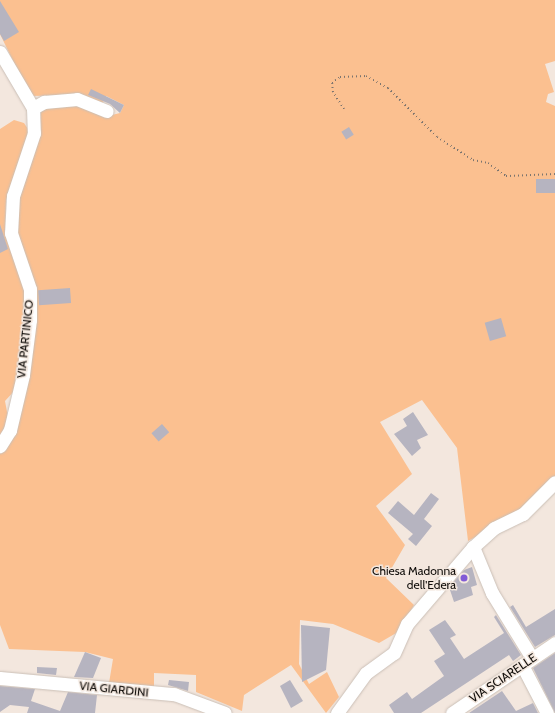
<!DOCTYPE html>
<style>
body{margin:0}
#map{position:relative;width:555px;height:713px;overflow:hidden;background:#f3e7de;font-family:Cabin,sans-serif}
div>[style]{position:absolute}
.green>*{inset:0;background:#fbc090}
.building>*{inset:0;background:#b6b4c0;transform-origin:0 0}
.path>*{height:2px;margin-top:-1px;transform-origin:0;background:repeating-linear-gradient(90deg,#7b746e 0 1px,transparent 0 4px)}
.roads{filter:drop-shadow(0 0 1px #cabfb6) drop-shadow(0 0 1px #cabfb6)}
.minor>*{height:13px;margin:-6.5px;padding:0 6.5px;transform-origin:6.5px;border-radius:6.5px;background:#fff}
.dots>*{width:11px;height:11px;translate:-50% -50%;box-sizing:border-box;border:2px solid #f3e7de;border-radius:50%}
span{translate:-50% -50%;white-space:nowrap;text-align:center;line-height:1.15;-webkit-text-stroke:3px #f3e7de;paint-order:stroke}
.street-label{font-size:12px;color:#0f0c09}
.poi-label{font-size:12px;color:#0f0c09}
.right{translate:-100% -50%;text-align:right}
</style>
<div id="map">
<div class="green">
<i style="clip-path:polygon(0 0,555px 0,555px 61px,545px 64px,554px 92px,548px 94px,546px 102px,555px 106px,555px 478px,521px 512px,468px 541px,457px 448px,422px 400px,380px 422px,412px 474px,376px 506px,405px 545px,386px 578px,414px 605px,398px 632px,379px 643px,333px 624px,300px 620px,299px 664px,309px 684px,327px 672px,339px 697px,326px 713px,291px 665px,244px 695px,242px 711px,196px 692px,196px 675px,154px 673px,154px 687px,109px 683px,113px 659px,85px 652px,9px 649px,0 625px,0 454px,10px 436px,35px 304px,16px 236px,16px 201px,37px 140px,41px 112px,45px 108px,78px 106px,108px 116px,120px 113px,124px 105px,106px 96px,102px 104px,76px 95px,30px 96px,0 34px)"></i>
<i style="clip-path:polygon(14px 120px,24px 123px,30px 132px,6px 200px,5px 235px,25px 289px,25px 322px,16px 389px,5px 401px,8px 417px,0 439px,0 129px)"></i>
</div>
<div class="building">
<i style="clip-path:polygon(0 1px,19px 32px,4px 41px,0 34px)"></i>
<i style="clip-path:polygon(91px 89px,124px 105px,120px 113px,110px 104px,88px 95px)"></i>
<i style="left:349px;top:127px;width:9px;height:9px;rotate:58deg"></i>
<i style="left:555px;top:179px;width:14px;height:19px;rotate:90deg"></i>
<i style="clip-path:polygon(0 224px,8px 249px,0 253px)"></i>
<i style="left:70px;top:288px;width:15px;height:32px;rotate:86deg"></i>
<i style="left:501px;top:318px;width:19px;height:17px;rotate:74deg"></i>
<i style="clip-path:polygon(413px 412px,428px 435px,417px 440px,421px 448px,412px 456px,394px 434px,407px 426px,403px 419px)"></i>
<i style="left:162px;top:424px;width:11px;height:14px;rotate:49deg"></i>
<i style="clip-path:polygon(431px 493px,439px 499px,424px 519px,432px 526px,416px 546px,408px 539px,413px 534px,388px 513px,398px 501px,414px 515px)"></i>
<i style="clip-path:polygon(472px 567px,477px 585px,471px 587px,473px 595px,454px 602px,449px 587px,464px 570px)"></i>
<i style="clip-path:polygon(513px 605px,526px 627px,555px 609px,555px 635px,535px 647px,510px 607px)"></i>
<i style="clip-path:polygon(496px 615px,521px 655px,513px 661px,509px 655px,421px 713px,394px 713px,389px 705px,407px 692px,412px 699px,444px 676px,434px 661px,445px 654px,429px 630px,445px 620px,456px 635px,450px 638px,464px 659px,504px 633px,494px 617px)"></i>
<i style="clip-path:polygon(301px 625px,330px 628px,326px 670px,302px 682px)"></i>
<i style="clip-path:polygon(85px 652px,101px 658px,93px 678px,74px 677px)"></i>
<i style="clip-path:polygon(555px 653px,555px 713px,533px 668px)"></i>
<i style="clip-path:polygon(37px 667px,57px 668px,56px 675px,37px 673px)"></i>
<i style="clip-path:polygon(169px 680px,189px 682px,188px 691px,168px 685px)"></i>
<i style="clip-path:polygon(290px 680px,303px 701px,291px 708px,280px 686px)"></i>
<i style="clip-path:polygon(0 686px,35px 689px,31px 701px,60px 711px,68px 692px,97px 695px,95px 713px,27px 713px,29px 707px,10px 705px,0 712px)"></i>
<i style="clip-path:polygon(502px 691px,516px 711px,533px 703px,538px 713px,469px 713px)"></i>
</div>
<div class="path">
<i style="left:344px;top:109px;width:20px;rotate:-123deg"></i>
<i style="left:333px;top:92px;width:9px;rotate:-96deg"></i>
<i style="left:332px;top:83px;width:10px;rotate:-37deg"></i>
<i style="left:340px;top:77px;width:26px;rotate:-2deg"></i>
<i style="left:366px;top:76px;width:25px;rotate:29deg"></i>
<i style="left:388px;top:88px;width:69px;rotate:45deg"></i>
<i style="left:437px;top:137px;width:43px;rotate:32.6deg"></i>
<i style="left:473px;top:160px;width:15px;rotate:11deg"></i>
<i style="left:488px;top:163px;width:22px;rotate:36deg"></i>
<i style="left:506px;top:176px;width:49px;rotate:-2.3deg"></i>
</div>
<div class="roads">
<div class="minor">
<i style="left:0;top:52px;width:65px;rotate:59.5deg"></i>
<i style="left:33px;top:108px;width:25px;rotate:88deg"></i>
<i style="left:34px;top:133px;width:66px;rotate:108.4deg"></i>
<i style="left:13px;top:196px;width:37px;rotate:93deg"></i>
<i style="left:11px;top:233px;width:59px;rotate:71.3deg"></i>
<i style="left:30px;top:289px;width:31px;rotate:90deg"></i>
<i style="left:30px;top:320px;width:55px;rotate:97.3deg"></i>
<i style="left:23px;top:375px;width:57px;rotate:103.3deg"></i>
<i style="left:10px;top:430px;width:19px;rotate:122deg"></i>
<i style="left:33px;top:108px;width:13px;rotate:-29deg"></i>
<i style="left:44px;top:102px;width:33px;rotate:-5deg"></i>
<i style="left:77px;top:99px;width:32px;rotate:22deg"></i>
<i style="left:532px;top:658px;width:76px;rotate:-121.6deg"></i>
<i style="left:492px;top:593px;width:50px;rotate:-112.4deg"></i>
<i style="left:473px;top:547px;width:28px;rotate:-42deg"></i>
<i style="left:494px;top:528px;width:32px;rotate:-26deg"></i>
<i style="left:523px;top:514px;width:45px;rotate:-45deg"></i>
<i style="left:522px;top:665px;width:54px;rotate:62.5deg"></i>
<i style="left:0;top:678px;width:175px;rotate:5.3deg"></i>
<i style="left:174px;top:694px;width:54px;rotate:20.4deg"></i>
<i style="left:337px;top:713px;width:49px;rotate:-54.1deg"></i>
<i style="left:366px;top:673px;width:34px;rotate:-36deg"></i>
<i style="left:394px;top:653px;width:32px;rotate:-66deg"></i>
<i style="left:407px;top:624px;width:101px;rotate:-49.4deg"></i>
<i style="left:452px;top:713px;width:125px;rotate:-34.2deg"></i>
</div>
</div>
<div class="dots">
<i style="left:464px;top:578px;background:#815bd6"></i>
</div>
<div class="street-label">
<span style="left:25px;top:339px;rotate:-84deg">VIA PARTINICO</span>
<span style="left:503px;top:678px;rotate:-34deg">VIA SCIARELLE</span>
<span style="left:114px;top:689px;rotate:6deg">VIA GIARDINI</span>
</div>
<div class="poi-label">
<span class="right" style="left:456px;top:578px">Chiesa Madonna<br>dell'Edera</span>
</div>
</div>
